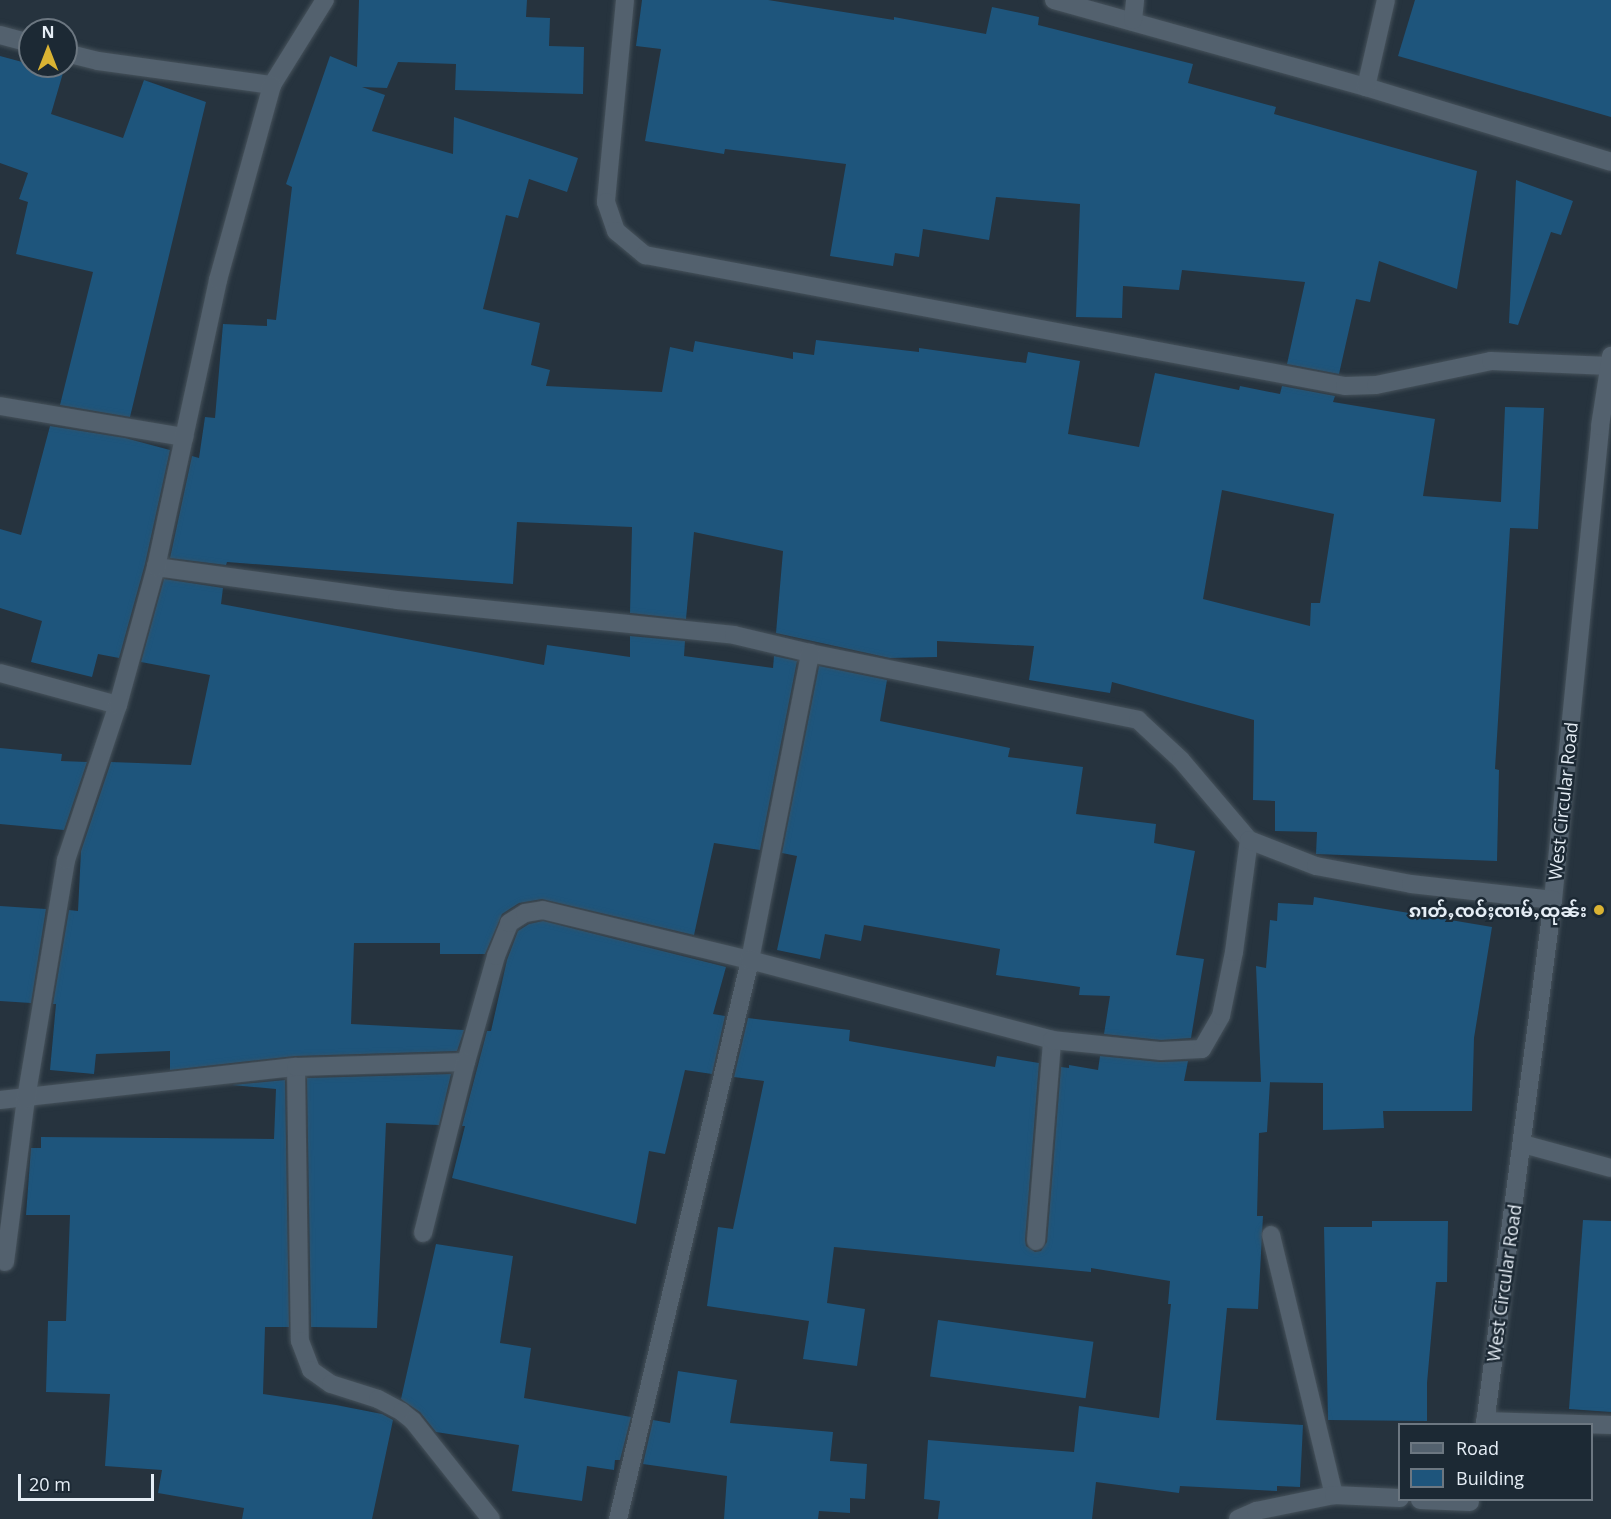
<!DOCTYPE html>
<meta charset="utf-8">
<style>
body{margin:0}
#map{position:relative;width:1611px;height:1519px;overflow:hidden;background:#26333e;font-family:"Open Sans","Noto Sans Myanmar",sans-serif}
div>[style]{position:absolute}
.building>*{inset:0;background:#1e557c;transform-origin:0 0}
.roads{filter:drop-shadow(0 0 2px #46525b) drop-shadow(0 0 2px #46525b)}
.minor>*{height:18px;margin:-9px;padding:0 9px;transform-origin:9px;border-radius:9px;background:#53616e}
.dots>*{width:16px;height:16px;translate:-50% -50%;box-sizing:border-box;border:3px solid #1c2934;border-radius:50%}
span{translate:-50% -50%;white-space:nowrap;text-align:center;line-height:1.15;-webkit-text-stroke:5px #1c2934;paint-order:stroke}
.street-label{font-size:18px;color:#e5edf5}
.poi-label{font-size:18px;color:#e5edf5;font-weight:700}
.right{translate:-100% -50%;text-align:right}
.legend{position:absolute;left:1398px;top:1423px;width:195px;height:78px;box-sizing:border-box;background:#1c2934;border:2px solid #6c7781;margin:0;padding:8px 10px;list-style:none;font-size:18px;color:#e5edf5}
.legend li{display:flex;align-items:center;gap:12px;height:30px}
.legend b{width:30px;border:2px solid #6c7781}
.north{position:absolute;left:18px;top:18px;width:60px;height:60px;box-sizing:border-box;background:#1c2934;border:2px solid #6c7781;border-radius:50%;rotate:0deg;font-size:16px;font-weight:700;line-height:24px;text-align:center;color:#e5edf5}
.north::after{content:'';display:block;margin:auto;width:21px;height:27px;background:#dab333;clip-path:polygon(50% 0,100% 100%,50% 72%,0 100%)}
.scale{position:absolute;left:18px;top:1474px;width:136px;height:27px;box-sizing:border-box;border:3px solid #e5edf5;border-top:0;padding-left:8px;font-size:18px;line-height:21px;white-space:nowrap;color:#e5edf5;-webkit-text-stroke:4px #1c2934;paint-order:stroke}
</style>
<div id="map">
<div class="building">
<i style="clip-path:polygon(evenodd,359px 0,527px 0,526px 17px,550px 18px,549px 46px,584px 47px,583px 94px,455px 90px,456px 64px,398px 62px,387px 88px,362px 87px,385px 95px,372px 131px,453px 154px,454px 117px,578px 158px,567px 192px,529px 179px,518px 218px,506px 215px,483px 309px,540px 323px,531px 365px,550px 370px,546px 386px,662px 392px,670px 347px,693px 352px,695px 341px,793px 359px,793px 352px,814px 355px,816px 340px,919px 352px,919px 348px,1026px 363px,1028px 352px,1080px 361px,1068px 434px,1139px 447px,1155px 373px,1239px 390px,1240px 386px,1280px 394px,1282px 386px,1335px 396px,1333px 402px,1435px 419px,1423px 496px,1501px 502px,1505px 407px,1544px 408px,1538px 529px,1510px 528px,1495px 769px,1499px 770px,1497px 861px,1316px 854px,1317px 832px,1275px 831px,1275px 801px,1253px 800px,1254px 720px,1112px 682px,1110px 693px,1029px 680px,1034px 646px,937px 641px,937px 657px,890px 658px,776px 633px,783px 551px,694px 532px,686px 619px,630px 613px,632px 527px,517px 522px,513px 584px,227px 562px,226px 565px,170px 558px,192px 456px,199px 458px,205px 417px,215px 418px,223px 324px,267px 326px,267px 319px,276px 320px,292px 187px,286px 184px,330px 56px,357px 67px,359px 0,1222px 490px,1334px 514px,1320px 603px,1311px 603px,1310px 626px,1203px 599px,1222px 490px)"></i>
<i style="clip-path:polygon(642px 0,768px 0,894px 20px,894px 17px,986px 34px,992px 7px,1039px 17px,1038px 25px,1193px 64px,1188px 83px,1276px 107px,1274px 114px,1477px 171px,1457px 289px,1379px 261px,1370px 302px,1356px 299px,1339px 374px,1287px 364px,1305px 282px,1182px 270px,1179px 290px,1123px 286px,1122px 318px,1076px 317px,1080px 204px,996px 197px,989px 240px,923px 229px,919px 257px,895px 253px,893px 266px,830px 256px,846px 164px,725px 149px,724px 154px,645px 141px,661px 49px,636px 46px)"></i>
<i style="clip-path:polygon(1415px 0,1611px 0,1611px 117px,1398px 56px)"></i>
<i style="clip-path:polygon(0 56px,63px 73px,51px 114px,123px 138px,144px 80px,206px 102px,130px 417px,60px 405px,93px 272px,16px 254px,28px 202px,19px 199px,28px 173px,0 163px)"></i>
<i style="clip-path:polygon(1516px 180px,1573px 201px,1561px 235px,1551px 232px,1518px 325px,1509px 323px)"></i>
<i style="clip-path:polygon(50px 426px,125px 438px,170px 450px,145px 564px,119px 658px,98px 654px,92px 677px,31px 662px,42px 621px,0 608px,0 529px,21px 535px)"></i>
<i style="clip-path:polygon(164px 579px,223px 588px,221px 604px,544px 665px,547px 645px,630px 657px,630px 636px,685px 641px,684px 656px,773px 668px,774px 656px,797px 661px,760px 850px,714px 843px,694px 935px,542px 899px,519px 903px,502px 914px,485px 954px,440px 954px,440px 943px,354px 943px,351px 1024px,464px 1030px,457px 1051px,295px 1056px,170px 1070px,170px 1051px,96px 1054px,94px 1074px,50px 1070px,56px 1004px,53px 1004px,69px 910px,78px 911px,81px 851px,111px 762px,191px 765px,210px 675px,141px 662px)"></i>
<i style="clip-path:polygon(819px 666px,887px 680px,880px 721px,1010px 748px,1008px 757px,1083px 767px,1076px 814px,1156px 824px,1154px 843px,1195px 851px,1176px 955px,1204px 959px,1191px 1038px,1161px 1040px,1104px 1034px,1110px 996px,1079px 995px,1080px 987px,996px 975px,1000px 949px,864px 925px,861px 941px,825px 934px,820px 959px,777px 950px,797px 856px,782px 853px)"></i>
<i style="clip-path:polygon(0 748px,62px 754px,61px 761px,87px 762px,64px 830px,0 824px)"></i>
<i style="clip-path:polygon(1314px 897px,1492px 927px,1474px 1038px,1472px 1111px,1383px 1111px,1384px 1128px,1323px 1130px,1323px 1083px,1261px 1082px,1256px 966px,1266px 968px,1270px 920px,1277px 921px,1278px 903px,1313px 905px)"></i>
<i style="clip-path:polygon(0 906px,46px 909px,31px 1003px,0 1001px)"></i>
<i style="clip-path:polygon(543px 921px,726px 967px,713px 1014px,725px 1016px,712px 1074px,685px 1070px,665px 1154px,649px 1151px,636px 1224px,452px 1178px,465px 1126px,462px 1126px,487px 1031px,491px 1031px,507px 960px,518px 931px,529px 924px)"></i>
<i style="clip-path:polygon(748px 1018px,850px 1030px,849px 1041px,995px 1067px,997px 1056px,1039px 1063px,1025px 1240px,1026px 1246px,1035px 1252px,1041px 1251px,1047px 1242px,1061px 1067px,1069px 1068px,1069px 1065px,1098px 1070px,1100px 1056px,1160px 1062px,1188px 1061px,1184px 1081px,1270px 1082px,1267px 1132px,1259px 1133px,1257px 1216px,1263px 1216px,1258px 1309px,1227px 1308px,1216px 1420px,1303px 1425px,1300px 1487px,1277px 1486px,1277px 1491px,1180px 1486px,1179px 1493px,1096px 1482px,1092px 1519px,938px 1519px,940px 1501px,924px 1499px,928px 1440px,1074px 1452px,1079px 1406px,1159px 1418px,1171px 1304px,1168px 1304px,1170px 1281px,1091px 1268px,1091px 1272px,834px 1247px,827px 1303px,865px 1309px,857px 1366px,803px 1359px,809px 1321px,707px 1306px,718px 1227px,733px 1229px,764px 1081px,734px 1077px)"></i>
<i style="clip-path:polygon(451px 1074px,439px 1125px,386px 1123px,377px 1328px,311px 1327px,307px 1078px)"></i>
<i style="clip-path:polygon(285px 1080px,289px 1327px,265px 1327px,263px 1394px,336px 1405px,382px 1414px,393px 1420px,372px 1519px,242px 1519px,244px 1508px,158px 1493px,162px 1470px,105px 1466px,110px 1394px,46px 1392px,48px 1321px,66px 1321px,70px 1215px,26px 1215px,31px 1148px,41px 1148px,41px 1137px,274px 1139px,276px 1089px,232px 1085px)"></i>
<i style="clip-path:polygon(1583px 1220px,1611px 1221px,1611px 1412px,1569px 1409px)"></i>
<i style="clip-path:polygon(1372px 1221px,1448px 1221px,1447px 1282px,1436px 1282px,1427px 1383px,1427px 1421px,1328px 1420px,1324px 1227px,1372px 1227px)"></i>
<i style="clip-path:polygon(436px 1244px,513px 1256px,500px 1343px,531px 1348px,524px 1398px,631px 1417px,620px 1460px,615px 1460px,614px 1470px,587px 1466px,582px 1501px,512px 1491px,519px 1445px,436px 1432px,420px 1412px,401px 1399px)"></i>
<i style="left:938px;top:1320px;width:157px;height:57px;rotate:8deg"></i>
<i style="clip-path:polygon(678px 1371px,737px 1380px,730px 1423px,833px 1432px,830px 1461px,867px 1464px,865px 1499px,850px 1498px,850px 1513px,819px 1511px,818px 1519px,724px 1519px,727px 1476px,643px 1464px,653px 1420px,670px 1423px)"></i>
</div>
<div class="roads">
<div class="minor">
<i style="left:625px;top:0;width:203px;rotate:95.4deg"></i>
<i style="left:606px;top:202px;width:31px;rotate:71deg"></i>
<i style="left:616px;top:231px;width:38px;rotate:40deg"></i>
<i style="left:645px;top:255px;width:712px;rotate:10.6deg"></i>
<i style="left:1345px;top:386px;width:31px;rotate:-2deg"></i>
<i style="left:1376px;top:385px;width:117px;rotate:-11.8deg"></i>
<i style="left:1491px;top:361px;width:118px;rotate:2.4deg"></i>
<i style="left:1054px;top:0;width:324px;rotate:15.6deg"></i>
<i style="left:1366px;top:87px;width:256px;rotate:17deg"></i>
<i style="left:1133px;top:20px;width:20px;rotate:-84deg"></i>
<i style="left:0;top:35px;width:31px;rotate:15deg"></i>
<i style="left:66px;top:53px;width:33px;rotate:14deg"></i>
<i style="left:98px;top:61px;width:176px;rotate:7.9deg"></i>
<i style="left:272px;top:85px;width:100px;rotate:-58.1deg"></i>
<i style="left:1366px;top:87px;width:89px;rotate:-77.1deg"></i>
<i style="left:0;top:406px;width:187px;rotate:9.6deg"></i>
<i style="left:156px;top:567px;width:243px;rotate:7.8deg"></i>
<i style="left:397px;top:600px;width:339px;rotate:5.9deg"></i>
<i style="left:734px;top:635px;width:78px;rotate:13.3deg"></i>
<i style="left:810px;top:653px;width:335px;rotate:11.5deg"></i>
<i style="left:1138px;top:720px;width:59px;rotate:42.9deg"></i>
<i style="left:1181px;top:760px;width:105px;rotate:49.6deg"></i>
<i style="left:0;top:673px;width:122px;rotate:15.2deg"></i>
<i style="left:296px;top:1067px;width:274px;rotate:89.2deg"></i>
<i style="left:300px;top:1341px;width:31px;rotate:69deg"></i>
<i style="left:311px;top:1370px;width:24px;rotate:35deg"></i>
<i style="left:331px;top:1384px;width:49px;rotate:17.7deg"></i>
<i style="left:378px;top:1399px;width:27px;rotate:28deg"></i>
<i style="left:402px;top:1412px;width:14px;rotate:39deg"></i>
<i style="left:413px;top:1421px;width:125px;rotate:51.5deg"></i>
<i style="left:0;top:1100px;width:298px;rotate:-6.4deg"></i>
<i style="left:296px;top:1067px;width:170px;rotate:-1.7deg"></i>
<i style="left:466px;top:1062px;width:110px;rotate:-74.2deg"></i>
<i style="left:496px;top:956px;width:35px;rotate:-68deg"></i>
<i style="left:509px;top:923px;width:19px;rotate:-32deg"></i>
<i style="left:525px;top:913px;width:18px;rotate:-9deg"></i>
<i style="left:543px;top:910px;width:213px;rotate:13.6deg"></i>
<i style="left:750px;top:960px;width:313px;rotate:-78.9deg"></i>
<i style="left:1523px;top:1144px;width:91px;rotate:15.3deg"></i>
<i style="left:423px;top:1233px;width:176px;rotate:-75.9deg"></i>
<i style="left:1271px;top:1235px;width:268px;rotate:76.4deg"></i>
<i style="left:1036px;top:1241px;width:202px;rotate:-85.4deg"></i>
<i style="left:5px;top:1262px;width:164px;rotate:-82.7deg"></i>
<i style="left:26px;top:1099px;width:242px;rotate:-80.5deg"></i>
<i style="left:66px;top:860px;width:163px;rotate:-71.5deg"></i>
<i style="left:118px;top:705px;width:143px;rotate:-74.6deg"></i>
<i style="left:156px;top:567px;width:294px;rotate:-77.8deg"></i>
<i style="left:218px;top:280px;width:202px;rotate:-74.5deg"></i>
<i style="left:1485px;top:1421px;width:126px;rotate:1.8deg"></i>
<i style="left:1485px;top:1424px;width:528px;rotate:-82.61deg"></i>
<i style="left:1553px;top:900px;width:476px;rotate:-84.3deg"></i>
<i style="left:1600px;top:426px;width:71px;rotate:-81.1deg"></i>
<i style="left:1420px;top:1500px;width:50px;rotate:2.3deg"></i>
<i style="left:618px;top:1519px;width:574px;rotate:-76.71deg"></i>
<i style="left:750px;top:960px;width:312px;rotate:14.8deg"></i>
<i style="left:1052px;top:1040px;width:110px;rotate:5.8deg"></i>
<i style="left:1161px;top:1051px;width:41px;rotate:-2.8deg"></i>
<i style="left:1202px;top:1049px;width:38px;rotate:-60deg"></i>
<i style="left:1221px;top:1016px;width:65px;rotate:-78.5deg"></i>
<i style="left:1234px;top:952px;width:113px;rotate:-82.4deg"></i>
<i style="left:1249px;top:840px;width:72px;rotate:21.2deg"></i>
<i style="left:1316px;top:866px;width:97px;rotate:10.7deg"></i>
<i style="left:1411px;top:884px;width:143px;rotate:6.4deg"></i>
<i style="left:1238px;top:1519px;width:20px;rotate:-24deg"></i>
<i style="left:1256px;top:1511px;width:80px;rotate:-11.6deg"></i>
<i style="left:1334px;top:1495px;width:66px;rotate:2.6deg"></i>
</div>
</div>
<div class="dots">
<i style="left:1599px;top:910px;background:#dab333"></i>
</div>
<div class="street-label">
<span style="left:1563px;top:801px;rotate:-84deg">West Circular Road</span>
<span style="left:1504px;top:1283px;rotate:-82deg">West Circular Road</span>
</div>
<div class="poi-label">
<span class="right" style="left:1587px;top:910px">ၵၢတ်ႇၸဝ်ႈၸၢမ်ႇထုၼ်း</span>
</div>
<ul class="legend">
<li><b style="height:8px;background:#53616e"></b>Road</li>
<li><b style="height:16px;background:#1e557c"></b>Building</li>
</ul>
<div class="north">N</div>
<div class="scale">20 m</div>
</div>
